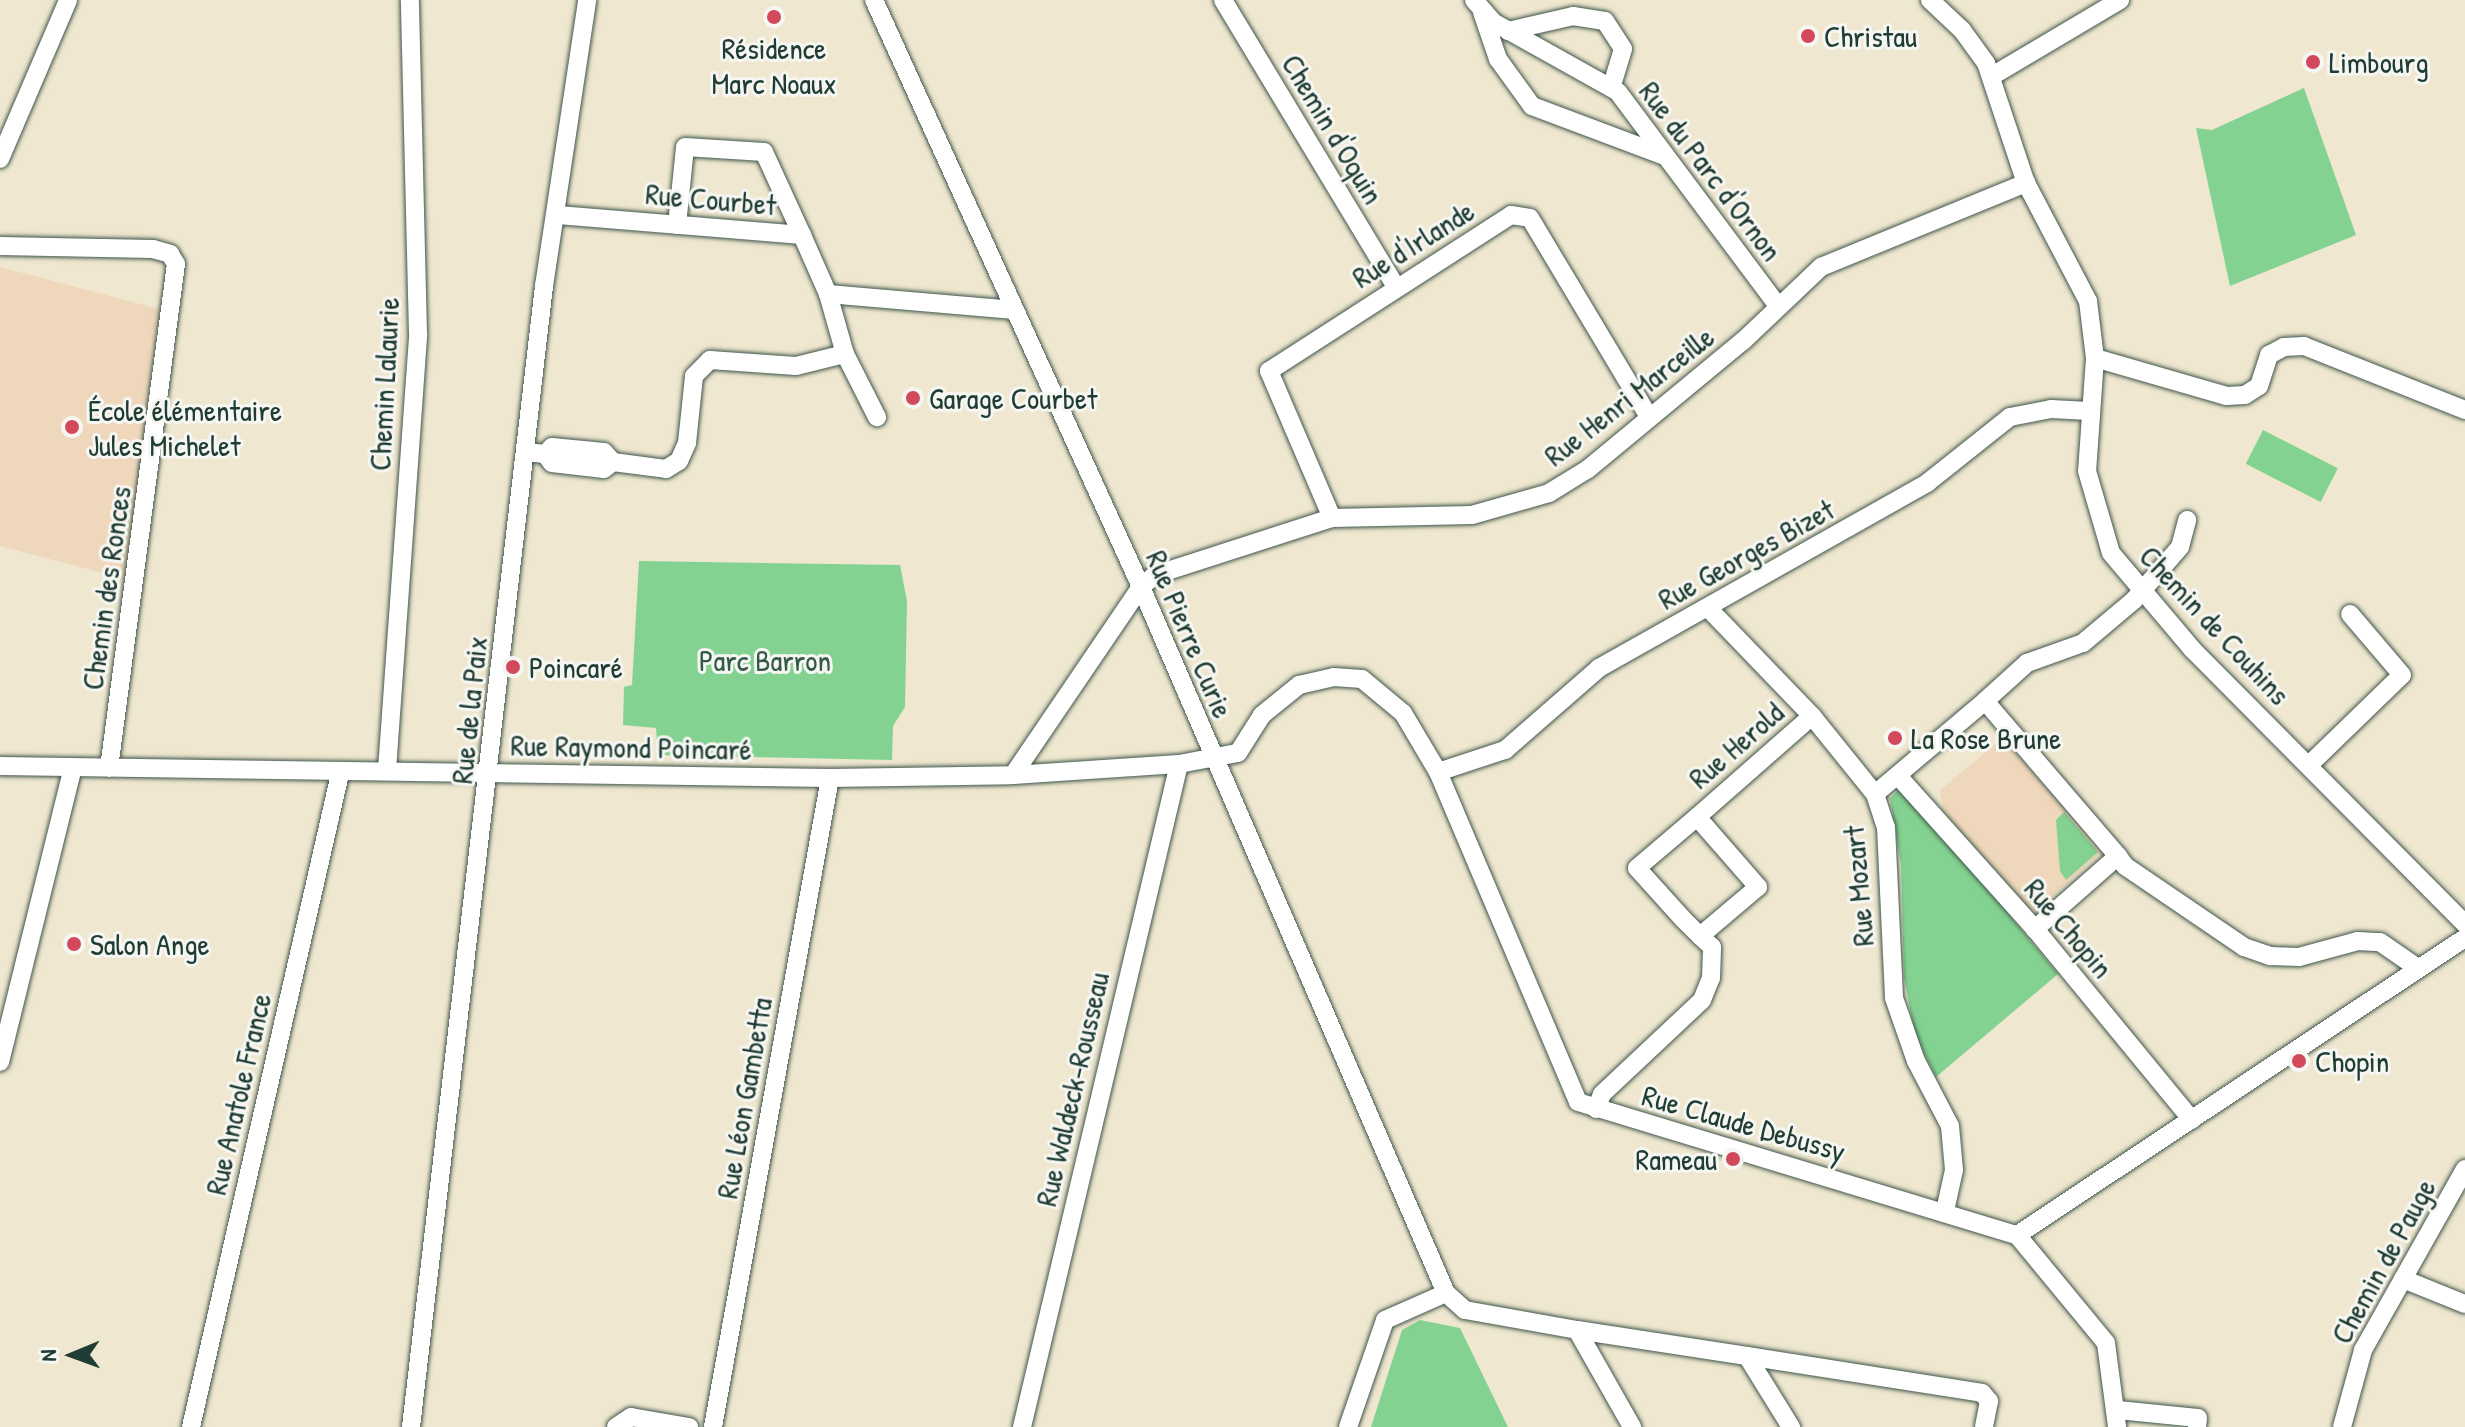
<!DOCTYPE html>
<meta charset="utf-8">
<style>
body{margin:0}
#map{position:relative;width:2465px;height:1427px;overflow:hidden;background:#efe7cf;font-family:"Patrick Hand",sans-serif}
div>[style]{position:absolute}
.built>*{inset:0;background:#eed7bb}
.green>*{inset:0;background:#84d291;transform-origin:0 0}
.roads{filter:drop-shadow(0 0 2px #3e564b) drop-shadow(0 0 2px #3e564b)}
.minor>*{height:18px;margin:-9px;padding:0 9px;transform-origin:9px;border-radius:9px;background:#fff}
.dots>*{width:22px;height:22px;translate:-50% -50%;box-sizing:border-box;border:4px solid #f6f6f2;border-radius:50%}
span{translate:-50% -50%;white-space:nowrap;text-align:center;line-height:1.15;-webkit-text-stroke:6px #f6f6f2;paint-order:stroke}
.poi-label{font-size:30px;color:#1f3d34}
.left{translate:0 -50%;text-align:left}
.right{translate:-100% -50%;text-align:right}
.street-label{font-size:30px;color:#1f3d34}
.park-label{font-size:30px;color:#335b47}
.north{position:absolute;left:32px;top:1315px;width:80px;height:80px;-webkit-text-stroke:6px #f6f6f2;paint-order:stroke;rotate:269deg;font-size:22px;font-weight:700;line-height:32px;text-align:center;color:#1f3d34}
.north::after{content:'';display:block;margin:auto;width:28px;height:36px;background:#1f3d34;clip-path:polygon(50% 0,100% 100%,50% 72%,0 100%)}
</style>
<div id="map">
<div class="built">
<i style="clip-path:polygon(0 267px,159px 309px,126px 579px,0 546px)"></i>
<i style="clip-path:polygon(2003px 738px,2102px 852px,2032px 914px,1943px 811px,1940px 790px)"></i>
</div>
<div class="green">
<i style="clip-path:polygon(2304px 88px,2356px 235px,2230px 286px,2196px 128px,2212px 130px)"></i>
<i style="left:2263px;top:430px;width:84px;height:38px;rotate:27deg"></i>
<i style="clip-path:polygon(639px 561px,900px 565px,907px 601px,905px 707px,893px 726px,892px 760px,658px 755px,656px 728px,623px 725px,624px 687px,632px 685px)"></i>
<i style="clip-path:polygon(1903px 786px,2058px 974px,1936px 1077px,1915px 1035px,1904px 977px,1901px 864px,1890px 798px)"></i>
<i style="clip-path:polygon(2064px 812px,2098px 852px,2066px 880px,2060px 871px,2056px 820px)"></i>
<i style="clip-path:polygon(1420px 1320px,1460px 1328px,1508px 1427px,1371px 1427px,1402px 1330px)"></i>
</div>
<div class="roads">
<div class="minor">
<i style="left:874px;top:0;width:645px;rotate:65.54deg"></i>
<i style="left:1141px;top:587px;width:769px;rotate:66.64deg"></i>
<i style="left:1446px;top:1293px;width:25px;rotate:42deg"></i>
<i style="left:1465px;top:1310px;width:114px;rotate:10.1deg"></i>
<i style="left:1577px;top:1330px;width:112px;rotate:60.4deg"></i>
<i style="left:1223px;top:0;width:335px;rotate:58.9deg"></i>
<i style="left:1474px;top:0;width:29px;rotate:49deg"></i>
<i style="left:1493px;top:22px;width:143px;rotate:29.2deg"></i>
<i style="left:1618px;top:92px;width:267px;rotate:53.2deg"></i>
<i style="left:1930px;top:0;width:44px;rotate:43.2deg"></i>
<i style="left:1962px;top:30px;width:41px;rotate:54deg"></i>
<i style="left:1986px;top:63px;width:126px;rotate:71.6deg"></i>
<i style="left:2026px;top:183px;width:133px;rotate:62.3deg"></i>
<i style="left:2088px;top:301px;width:57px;rotate:83deg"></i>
<i style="left:2095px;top:358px;width:113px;rotate:94deg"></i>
<i style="left:2087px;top:471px;width:85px;rotate:73.7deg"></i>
<i style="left:2111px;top:553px;width:126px;rotate:49.8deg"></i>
<i style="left:2192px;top:649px;width:387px;rotate:45.2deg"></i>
<i style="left:1482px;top:12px;width:50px;rotate:71.2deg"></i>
<i style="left:1498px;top:59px;width:58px;rotate:54.1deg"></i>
<i style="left:1532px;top:106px;width:142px;rotate:20.6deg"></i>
<i style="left:1508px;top:31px;width:67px;rotate:-13deg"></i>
<i style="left:1573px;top:16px;width:32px;rotate:9deg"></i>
<i style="left:1605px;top:21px;width:33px;rotate:57deg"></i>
<i style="left:1623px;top:49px;width:39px;rotate:107deg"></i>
<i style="left:1992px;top:76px;width:149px;rotate:-30.7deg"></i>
<i style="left:0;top:159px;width:173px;rotate:-66.8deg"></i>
<i style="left:558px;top:215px;width:245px;rotate:4.7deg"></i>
<i style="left:802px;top:235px;width:64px;rotate:66.2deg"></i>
<i style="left:828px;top:294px;width:187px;rotate:4.9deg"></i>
<i style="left:677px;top:225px;width:78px;rotate:-84.1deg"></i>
<i style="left:685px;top:147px;width:79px;rotate:3.6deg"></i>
<i style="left:764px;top:152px;width:91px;rotate:65.4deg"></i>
<i style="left:0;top:246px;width:153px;rotate:1.1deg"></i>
<i style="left:153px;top:249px;width:18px;rotate:16deg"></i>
<i style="left:170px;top:254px;width:12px;rotate:59deg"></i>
<i style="left:176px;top:264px;width:508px;rotate:97.57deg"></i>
<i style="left:828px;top:294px;width:62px;rotate:74.2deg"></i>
<i style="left:2095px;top:358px;width:137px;rotate:16.1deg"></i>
<i style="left:2227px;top:396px;width:18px;rotate:-3deg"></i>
<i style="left:2245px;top:395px;width:17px;rotate:-33deg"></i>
<i style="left:2259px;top:386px;width:33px;rotate:-72deg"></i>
<i style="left:2269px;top:355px;width:17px;rotate:-28deg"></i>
<i style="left:2284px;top:347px;width:20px;rotate:-3deg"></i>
<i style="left:2304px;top:346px;width:173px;rotate:21.7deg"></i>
<i style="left:526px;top:452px;width:19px;rotate:6deg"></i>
<i style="left:545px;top:454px;width:10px;rotate:-45deg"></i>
<i style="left:552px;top:447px;width:52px;rotate:5.5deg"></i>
<i style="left:604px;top:452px;width:13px;rotate:48deg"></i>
<i style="left:545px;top:454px;width:11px;rotate:52deg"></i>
<i style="left:552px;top:463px;width:52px;rotate:6.6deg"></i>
<i style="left:604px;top:469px;width:11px;rotate:-38deg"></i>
<i style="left:613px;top:462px;width:53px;rotate:7.5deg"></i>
<i style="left:666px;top:469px;width:15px;rotate:-32deg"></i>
<i style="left:679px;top:461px;width:20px;rotate:-66deg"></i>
<i style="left:687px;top:443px;width:67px;rotate:-84deg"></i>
<i style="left:694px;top:376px;width:23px;rotate:-45deg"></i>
<i style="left:710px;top:360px;width:86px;rotate:4deg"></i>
<i style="left:796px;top:366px;width:50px;rotate:-13.8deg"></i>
<i style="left:845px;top:354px;width:71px;rotate:63.1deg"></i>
<i style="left:1332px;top:518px;width:160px;rotate:-113.2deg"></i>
<i style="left:1269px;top:371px;width:288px;rotate:-32.8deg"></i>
<i style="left:1511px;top:215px;width:19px;rotate:9deg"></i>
<i style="left:1530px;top:218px;width:232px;rotate:59.1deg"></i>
<i style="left:1708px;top:608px;width:150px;rotate:46.1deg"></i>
<i style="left:1812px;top:716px;width:100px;rotate:51.1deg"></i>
<i style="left:1875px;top:794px;width:35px;rotate:72deg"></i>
<i style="left:1886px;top:827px;width:171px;rotate:87.3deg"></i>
<i style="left:1894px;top:998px;width:67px;rotate:70.8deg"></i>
<i style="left:1916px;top:1061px;width:73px;rotate:62.4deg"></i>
<i style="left:1950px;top:1126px;width:44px;rotate:84.8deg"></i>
<i style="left:1954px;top:1170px;width:42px;rotate:102.4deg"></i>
<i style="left:1985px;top:701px;width:57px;rotate:-42.1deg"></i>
<i style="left:2027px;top:663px;width:59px;rotate:-19.7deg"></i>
<i style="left:2083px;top:643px;width:67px;rotate:-40.1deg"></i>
<i style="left:2134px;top:600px;width:70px;rotate:-49deg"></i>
<i style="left:2180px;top:547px;width:28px;rotate:-75deg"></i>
<i style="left:2309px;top:765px;width:129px;rotate:-44.1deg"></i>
<i style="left:2402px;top:675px;width:80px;rotate:-130.4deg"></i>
<i style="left:0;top:766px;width:830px;rotate:0.83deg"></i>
<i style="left:830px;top:778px;width:183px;rotate:-0.9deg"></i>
<i style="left:1013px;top:775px;width:166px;rotate:-3.8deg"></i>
<i style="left:1179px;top:764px;width:60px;rotate:-10.6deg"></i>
<i style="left:1238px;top:753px;width:45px;rotate:-57.7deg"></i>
<i style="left:1262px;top:715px;width:48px;rotate:-39deg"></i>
<i style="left:1299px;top:685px;width:36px;rotate:-13deg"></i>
<i style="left:1334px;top:677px;width:28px;rotate:4deg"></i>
<i style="left:1362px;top:679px;width:53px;rotate:39.7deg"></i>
<i style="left:1403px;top:713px;width:69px;rotate:59.3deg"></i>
<i style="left:1438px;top:772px;width:358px;rotate:67deg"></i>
<i style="left:1578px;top:1102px;width:459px;rotate:16.9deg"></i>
<i style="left:2017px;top:1235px;width:538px;rotate:-33.54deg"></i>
<i style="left:387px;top:770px;width:437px;rotate:-85.9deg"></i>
<i style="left:418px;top:334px;width:334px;rotate:-91.4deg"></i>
<i style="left:1438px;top:772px;width:71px;rotate:-18.2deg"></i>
<i style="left:1505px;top:750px;width:125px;rotate:-41.1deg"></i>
<i style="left:1599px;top:668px;width:377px;rotate:-29.4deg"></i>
<i style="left:1927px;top:483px;width:106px;rotate:-38.5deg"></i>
<i style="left:2010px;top:417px;width:42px;rotate:-11deg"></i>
<i style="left:2051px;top:409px;width:38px;rotate:3deg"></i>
<i style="left:1013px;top:775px;width:227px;rotate:-55.8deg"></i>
<i style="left:1141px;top:587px;width:18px;rotate:-41deg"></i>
<i style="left:1155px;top:575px;width:186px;rotate:-17.9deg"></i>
<i style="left:1332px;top:518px;width:140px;rotate:-1.2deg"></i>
<i style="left:1472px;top:515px;width:80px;rotate:-15.9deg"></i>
<i style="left:1549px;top:493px;width:46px;rotate:-31.6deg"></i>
<i style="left:1588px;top:469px;width:201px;rotate:-39.6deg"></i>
<i style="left:1743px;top:341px;width:108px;rotate:-43.5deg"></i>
<i style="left:1821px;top:267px;width:222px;rotate:-22.3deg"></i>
<i style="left:1899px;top:777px;width:204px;rotate:48.2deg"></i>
<i style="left:2035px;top:929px;width:247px;rotate:50.6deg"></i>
<i style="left:1875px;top:794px;width:144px;rotate:-40.2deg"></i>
<i style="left:1985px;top:701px;width:204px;rotate:49.4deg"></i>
<i style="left:2118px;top:856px;width:111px;rotate:138.7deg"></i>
<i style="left:1697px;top:817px;width:153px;rotate:-41.3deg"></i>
<i style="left:2118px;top:856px;width:12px;rotate:55deg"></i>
<i style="left:2125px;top:866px;width:144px;rotate:34.2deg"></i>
<i style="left:2244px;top:947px;width:28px;rotate:19deg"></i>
<i style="left:2270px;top:956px;width:29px;rotate:2deg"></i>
<i style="left:2299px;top:957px;width:61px;rotate:-15.2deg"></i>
<i style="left:2358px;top:941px;width:22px;rotate:3deg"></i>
<i style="left:2380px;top:942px;width:47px;rotate:34.7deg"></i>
<i style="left:0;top:1062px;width:303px;rotate:-76.1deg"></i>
<i style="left:1596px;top:1109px;width:16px;rotate:-68deg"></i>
<i style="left:1602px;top:1094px;width:137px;rotate:-43.2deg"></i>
<i style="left:1702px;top:1000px;width:24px;rotate:-68deg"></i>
<i style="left:1711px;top:978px;width:31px;rotate:-88deg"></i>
<i style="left:1712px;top:947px;width:16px;rotate:-137deg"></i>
<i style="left:1700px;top:936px;width:25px;rotate:-135deg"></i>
<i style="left:1682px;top:918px;width:67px;rotate:-132deg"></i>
<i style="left:1637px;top:868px;width:79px;rotate:-40.4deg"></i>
<i style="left:1697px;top:817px;width:93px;rotate:48.9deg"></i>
<i style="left:1758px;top:887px;width:76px;rotate:139.8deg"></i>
<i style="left:2017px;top:1235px;width:140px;rotate:50.5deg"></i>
<i style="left:2106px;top:1343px;width:85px;rotate:82.5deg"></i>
<i style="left:2403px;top:1279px;width:67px;rotate:22deg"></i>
<i style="left:1577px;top:1330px;width:172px;rotate:8.7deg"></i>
<i style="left:1747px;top:1356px;width:84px;rotate:58.2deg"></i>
<i style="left:1747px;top:1356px;width:238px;rotate:8.9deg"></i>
<i style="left:1982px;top:1393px;width:11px;rotate:49deg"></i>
<i style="left:1989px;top:1401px;width:26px;rotate:101deg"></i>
<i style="left:2118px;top:1410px;width:80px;rotate:5.7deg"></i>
<i style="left:2198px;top:1418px;width:9px;rotate:96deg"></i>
<i style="left:191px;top:1427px;width:670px;rotate:-77.15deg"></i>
<i style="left:411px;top:1427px;width:1149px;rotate:-83.35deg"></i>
<i style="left:544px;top:286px;width:289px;rotate:-81.4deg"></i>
<i style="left:616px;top:1427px;width:18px;rotate:-34deg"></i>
<i style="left:631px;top:1417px;width:59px;rotate:9.8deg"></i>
<i style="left:713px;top:1427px;width:659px;rotate:-79.78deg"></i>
<i style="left:1022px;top:1427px;width:681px;rotate:-76.68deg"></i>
<i style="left:1348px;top:1427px;width:113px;rotate:-70.9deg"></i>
<i style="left:1385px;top:1320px;width:67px;rotate:-23.9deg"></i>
<i style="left:2342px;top:1427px;width:80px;rotate:-74.7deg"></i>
<i style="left:2363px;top:1350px;width:208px;rotate:-60.6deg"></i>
</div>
</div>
<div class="dots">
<i style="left:774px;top:17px;background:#d1495b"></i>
<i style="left:1808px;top:36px;background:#d1495b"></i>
<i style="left:2313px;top:62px;background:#d1495b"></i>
<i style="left:913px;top:398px;background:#d1495b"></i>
<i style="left:72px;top:427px;background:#d1495b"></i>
<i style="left:513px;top:667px;background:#d1495b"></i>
<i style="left:1895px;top:738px;background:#d1495b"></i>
<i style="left:74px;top:944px;background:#d1495b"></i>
<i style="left:2299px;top:1061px;background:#d1495b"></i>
<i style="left:1733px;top:1159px;background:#d1495b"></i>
</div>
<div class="poi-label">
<span class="left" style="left:1824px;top:36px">Christau</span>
<span style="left:774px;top:65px">Résidence<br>Marc Noaux</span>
<span class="left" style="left:2329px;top:62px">Limbourg</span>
<span class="left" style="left:929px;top:398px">Garage Courbet</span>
<span class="left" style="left:88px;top:427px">École élémentaire<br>Jules Michelet</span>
<span class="left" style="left:529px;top:667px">Poincaré</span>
<span class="left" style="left:1911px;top:738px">La Rose Brune</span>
<span class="left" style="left:90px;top:944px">Salon Ange</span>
<span class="left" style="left:2315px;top:1061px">Chopin</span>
<span class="right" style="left:1717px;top:1159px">Rameau</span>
</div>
<div class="street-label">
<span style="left:1333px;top:129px;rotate:59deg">Chemin d'Oquin</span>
<span style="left:1711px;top:171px;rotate:53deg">Rue du Parc d'Ornon</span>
<span style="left:711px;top:199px;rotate:5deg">Rue Courbet</span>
<span style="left:1413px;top:244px;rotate:-32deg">Rue d'Irlande</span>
<span style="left:384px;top:384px;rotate:-87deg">Chemin Lalaurie</span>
<span style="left:1629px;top:396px;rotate:-38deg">Rue Henri Marceille</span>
<span style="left:1746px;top:554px;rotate:-29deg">Rue Georges Bizet</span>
<span style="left:106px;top:588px;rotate:-82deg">Chemin des Ronces</span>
<span style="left:2215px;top:625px;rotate:47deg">Chemin de Couhins</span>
<span style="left:1190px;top:634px;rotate:67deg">Rue Pierre Curie</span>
<span style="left:469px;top:710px;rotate:-84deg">Rue de la Paix</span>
<span style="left:1736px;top:745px;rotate:-41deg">Rue Herold</span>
<span style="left:631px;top:747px;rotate:1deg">Rue Raymond Poincaré</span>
<span style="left:1858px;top:886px;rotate:-95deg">Rue Mozart</span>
<span style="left:2069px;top:928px;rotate:50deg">Rue Chopin</span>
<span style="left:1072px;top:1089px;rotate:-77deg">Rue Waldeck-Rousseau</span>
<span style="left:238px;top:1094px;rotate:-77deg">Rue Anatole France</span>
<span style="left:744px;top:1098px;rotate:-80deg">Rue Léon Gambetta</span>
<span style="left:1744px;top:1123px;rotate:16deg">Rue Claude Debussy</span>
<span style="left:2383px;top:1261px;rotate:-61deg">Chemin de Pauge</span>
</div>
<div class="park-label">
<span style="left:765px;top:660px">Parc Barron</span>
</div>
<div class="north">N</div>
</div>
